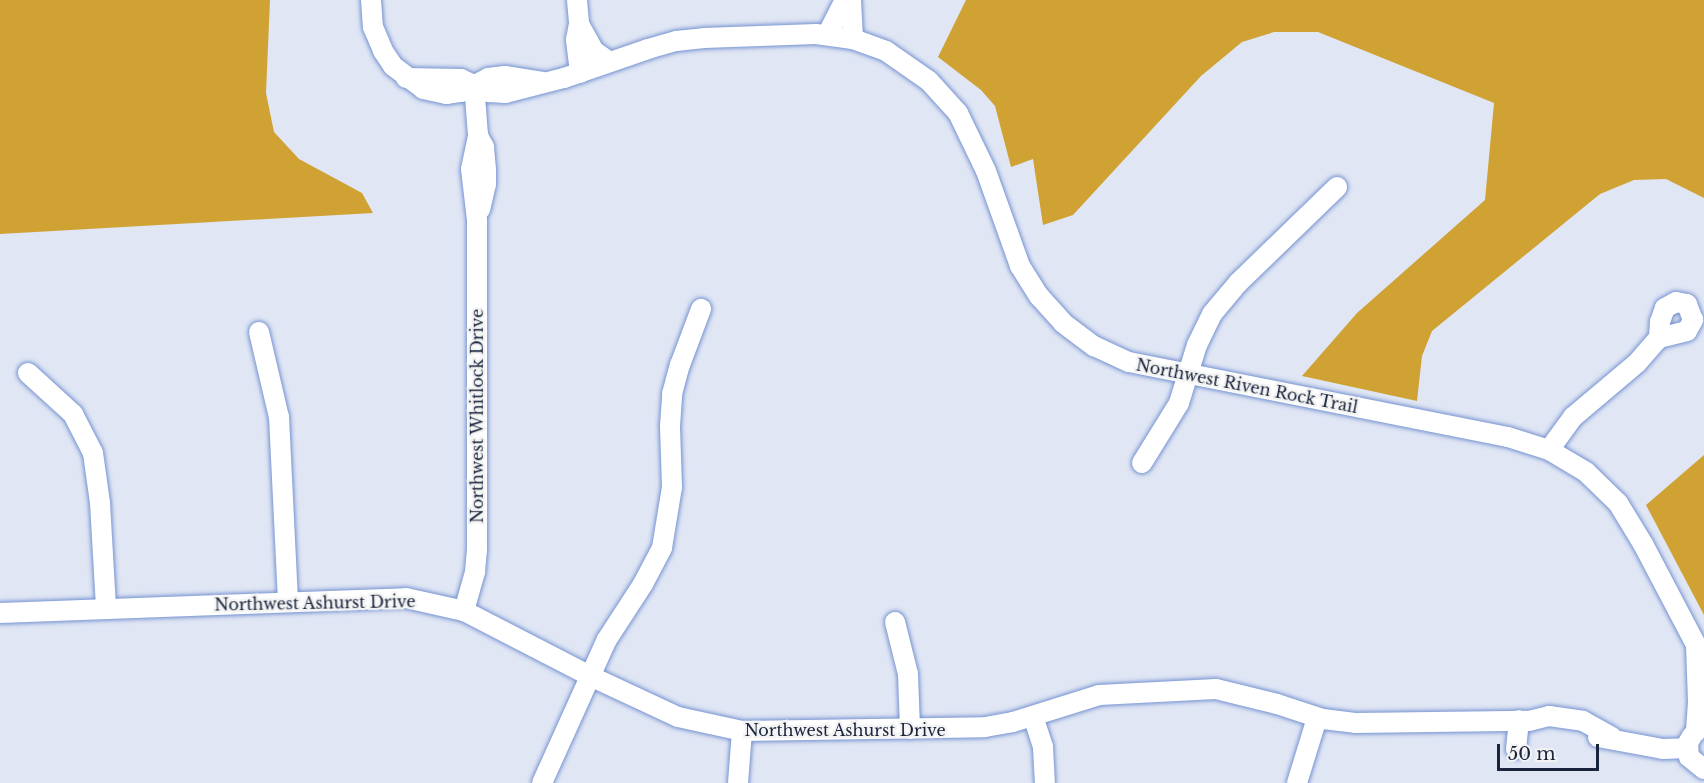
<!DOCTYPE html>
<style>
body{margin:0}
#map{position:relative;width:1704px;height:783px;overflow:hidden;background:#e0e6f4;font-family:"Libre Baskerville",serif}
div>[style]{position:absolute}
.forest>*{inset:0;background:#d0a234}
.roads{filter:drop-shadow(0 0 2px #7693d1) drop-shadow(0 0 2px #7693d1)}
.minor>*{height:20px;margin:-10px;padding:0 10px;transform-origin:10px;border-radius:10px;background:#fff}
span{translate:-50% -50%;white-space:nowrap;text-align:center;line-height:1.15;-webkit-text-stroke:4.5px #f3f3f3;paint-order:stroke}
.street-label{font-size:16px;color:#19253d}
.scale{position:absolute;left:1497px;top:744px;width:102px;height:27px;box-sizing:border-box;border:3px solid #19253d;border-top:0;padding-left:8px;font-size:18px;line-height:21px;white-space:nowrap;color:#19253d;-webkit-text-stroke:4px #f3f3f3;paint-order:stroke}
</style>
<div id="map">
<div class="forest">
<i style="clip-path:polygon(0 0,270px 0,266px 93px,274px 132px,299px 159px,362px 193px,373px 213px,0 234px)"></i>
<i style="clip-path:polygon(966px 0,1704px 0,1704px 198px,1666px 179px,1634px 180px,1600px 194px,1432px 331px,1422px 356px,1417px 401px,1302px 376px,1357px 313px,1485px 200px,1494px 103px,1318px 32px,1274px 32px,1242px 42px,1201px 76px,1073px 215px,1043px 225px,1033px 159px,1011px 167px,995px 106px,981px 90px,938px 57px)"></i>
<i style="clip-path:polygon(1704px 455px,1704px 615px,1646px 505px)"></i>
</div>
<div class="roads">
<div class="minor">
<i style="left:371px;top:0;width:27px;rotate:86deg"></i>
<i style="left:373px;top:27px;width:26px;rotate:67deg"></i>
<i style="left:383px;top:51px;width:18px;rotate:56deg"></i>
<i style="left:393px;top:66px;width:38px;rotate:37deg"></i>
<i style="left:423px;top:89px;width:24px;rotate:12deg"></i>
<i style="left:446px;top:94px;width:15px;rotate:-8deg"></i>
<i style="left:461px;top:92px;width:30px;rotate:-27deg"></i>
<i style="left:488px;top:78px;width:17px;rotate:-7deg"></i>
<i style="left:505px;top:76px;width:38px;rotate:9deg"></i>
<i style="left:577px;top:0;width:24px;rotate:85deg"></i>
<i style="left:579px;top:24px;width:16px;rotate:101deg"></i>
<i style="left:576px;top:40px;width:33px;rotate:83deg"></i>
<i style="left:851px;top:0;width:39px;rotate:87deg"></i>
<i style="left:579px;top:24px;width:31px;rotate:61deg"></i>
<i style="left:594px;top:51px;width:19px;rotate:35deg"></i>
<i style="left:827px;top:35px;width:39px;rotate:-63deg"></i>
<i style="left:406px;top:78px;width:55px;rotate:1deg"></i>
<i style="left:461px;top:79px;width:31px;rotate:25deg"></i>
<i style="left:489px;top:92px;width:16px;rotate:4deg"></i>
<i style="left:505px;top:93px;width:61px;rotate:-14.3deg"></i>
<i style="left:564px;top:78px;width:89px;rotate:-19deg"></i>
<i style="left:648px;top:49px;width:29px;rotate:-16deg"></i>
<i style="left:676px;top:41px;width:28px;rotate:-6deg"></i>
<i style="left:704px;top:38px;width:112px;rotate:-2deg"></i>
<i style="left:816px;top:34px;width:37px;rotate:8deg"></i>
<i style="left:853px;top:39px;width:35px;rotate:20deg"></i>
<i style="left:886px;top:51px;width:52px;rotate:34.9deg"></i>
<i style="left:929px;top:81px;width:43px;rotate:47.8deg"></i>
<i style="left:958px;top:113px;width:64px;rotate:64.2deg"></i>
<i style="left:986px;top:171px;width:101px;rotate:70.3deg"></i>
<i style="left:1020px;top:266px;width:36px;rotate:58deg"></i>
<i style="left:1039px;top:296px;width:36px;rotate:48deg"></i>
<i style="left:1063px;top:323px;width:39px;rotate:37deg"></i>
<i style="left:1094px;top:346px;width:38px;rotate:25deg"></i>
<i style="left:1129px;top:362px;width:386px;rotate:11.2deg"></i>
<i style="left:1508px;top:437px;width:43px;rotate:17.6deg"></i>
<i style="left:1549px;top:450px;width:43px;rotate:30.7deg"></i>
<i style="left:1586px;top:472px;width:45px;rotate:44.1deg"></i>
<i style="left:1618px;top:503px;width:48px;rotate:58.6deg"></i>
<i style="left:1643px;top:544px;width:114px;rotate:62.3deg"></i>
<i style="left:1696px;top:645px;width:13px;rotate:51deg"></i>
<i style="left:478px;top:136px;width:13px;rotate:61deg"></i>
<i style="left:484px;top:147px;width:22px;rotate:85deg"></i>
<i style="left:486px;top:169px;width:15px;rotate:90deg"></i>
<i style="left:486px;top:184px;width:26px;rotate:103deg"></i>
<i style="left:259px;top:332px;width:87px;rotate:76.8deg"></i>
<i style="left:279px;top:417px;width:184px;rotate:87.2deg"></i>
<i style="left:28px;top:373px;width:61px;rotate:42.3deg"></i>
<i style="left:73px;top:414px;width:44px;rotate:62.9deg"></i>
<i style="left:93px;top:453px;width:50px;rotate:82deg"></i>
<i style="left:100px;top:503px;width:105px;rotate:86.7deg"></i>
<i style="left:1549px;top:450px;width:41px;rotate:-54deg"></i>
<i style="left:1573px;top:417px;width:84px;rotate:-40.2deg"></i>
<i style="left:1637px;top:363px;width:33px;rotate:-49deg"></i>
<i style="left:1659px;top:338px;width:29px;rotate:-14deg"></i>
<i style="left:1687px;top:331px;width:13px;rotate:-61deg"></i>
<i style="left:1693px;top:320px;width:17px;rotate:-111deg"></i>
<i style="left:1687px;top:304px;width:11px;rotate:-170deg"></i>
<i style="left:1676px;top:302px;width:13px;rotate:151deg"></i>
<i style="left:1665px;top:308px;width:15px;rotate:110deg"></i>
<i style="left:1660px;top:322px;width:16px;rotate:94deg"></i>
<i style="left:1142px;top:463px;width:70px;rotate:-58.3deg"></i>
<i style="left:1179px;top:403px;width:61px;rotate:-72.8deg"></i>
<i style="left:1197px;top:345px;width:34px;rotate:-64deg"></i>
<i style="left:1212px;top:314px;width:40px;rotate:-50deg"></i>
<i style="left:1238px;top:283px;width:138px;rotate:-44.1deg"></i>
<i style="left:464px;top:611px;width:41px;rotate:-74.2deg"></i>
<i style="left:475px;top:572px;width:22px;rotate:-85deg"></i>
<i style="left:477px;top:550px;width:330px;rotate:-90deg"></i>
<i style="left:477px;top:220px;width:51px;rotate:-96.7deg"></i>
<i style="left:471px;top:169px;width:35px;rotate:-78deg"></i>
<i style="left:478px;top:135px;width:51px;rotate:-94.5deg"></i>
<i style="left:0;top:613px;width:406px;rotate:-2.1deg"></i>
<i style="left:406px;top:598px;width:59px;rotate:12.6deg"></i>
<i style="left:464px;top:611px;width:142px;rotate:27.3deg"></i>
<i style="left:590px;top:676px;width:97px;rotate:25deg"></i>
<i style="left:678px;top:717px;width:66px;rotate:12.3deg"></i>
<i style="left:742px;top:731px;width:243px;rotate:-0.9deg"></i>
<i style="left:985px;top:727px;width:28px;rotate:-10deg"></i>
<i style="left:1013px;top:722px;width:90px;rotate:-17.4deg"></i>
<i style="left:1099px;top:695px;width:117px;rotate:-2.9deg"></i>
<i style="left:1216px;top:689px;width:63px;rotate:13.8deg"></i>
<i style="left:1277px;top:704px;width:48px;rotate:18.1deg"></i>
<i style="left:1323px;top:719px;width:32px;rotate:7deg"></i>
<i style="left:1355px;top:723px;width:174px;rotate:-0.7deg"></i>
<i style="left:1529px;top:721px;width:21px;rotate:-14deg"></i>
<i style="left:1549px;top:716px;width:34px;rotate:8deg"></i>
<i style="left:1583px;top:721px;width:33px;rotate:29deg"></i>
<i style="left:895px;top:622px;width:54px;rotate:76deg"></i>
<i style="left:908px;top:674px;width:55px;rotate:87.9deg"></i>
<i style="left:1696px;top:645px;width:57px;rotate:88deg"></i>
<i style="left:1698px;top:702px;width:30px;rotate:94deg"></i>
<i style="left:1033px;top:716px;width:33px;rotate:72deg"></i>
<i style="left:1043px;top:747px;width:36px;rotate:87deg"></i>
<i style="left:1692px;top:736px;width:8px;rotate:120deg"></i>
<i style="left:1688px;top:743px;width:14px;rotate:86deg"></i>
<i style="left:1689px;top:757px;width:19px;rotate:39deg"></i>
<i style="left:1598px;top:737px;width:66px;rotate:10.5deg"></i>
<i style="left:1663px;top:749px;width:25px;rotate:-2deg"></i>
<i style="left:1516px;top:749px;width:29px;rotate:-84deg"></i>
<i style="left:542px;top:783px;width:156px;rotate:-65.7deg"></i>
<i style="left:606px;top:641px;width:68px;rotate:-57deg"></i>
<i style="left:643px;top:584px;width:41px;rotate:-62.2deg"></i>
<i style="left:662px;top:548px;width:62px;rotate:-80.7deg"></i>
<i style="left:672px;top:487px;width:61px;rotate:-91.9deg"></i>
<i style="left:670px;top:426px;width:32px;rotate:-86deg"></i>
<i style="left:672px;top:394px;width:30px;rotate:-75deg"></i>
<i style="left:680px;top:365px;width:60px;rotate:-69.4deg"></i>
<i style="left:738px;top:783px;width:52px;rotate:-85.6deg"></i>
<i style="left:1297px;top:783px;width:68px;rotate:-72.9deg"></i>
</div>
</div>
<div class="street-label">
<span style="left:1247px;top:386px;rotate:11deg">Northwest Riven Rock Trail</span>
<span style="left:477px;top:416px;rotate:-90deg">Northwest Whitlock Drive</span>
<span style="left:315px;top:603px;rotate:-1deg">Northwest Ashurst Drive</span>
<span style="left:845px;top:730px">Northwest Ashurst Drive</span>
</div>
<div class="scale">50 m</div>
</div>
